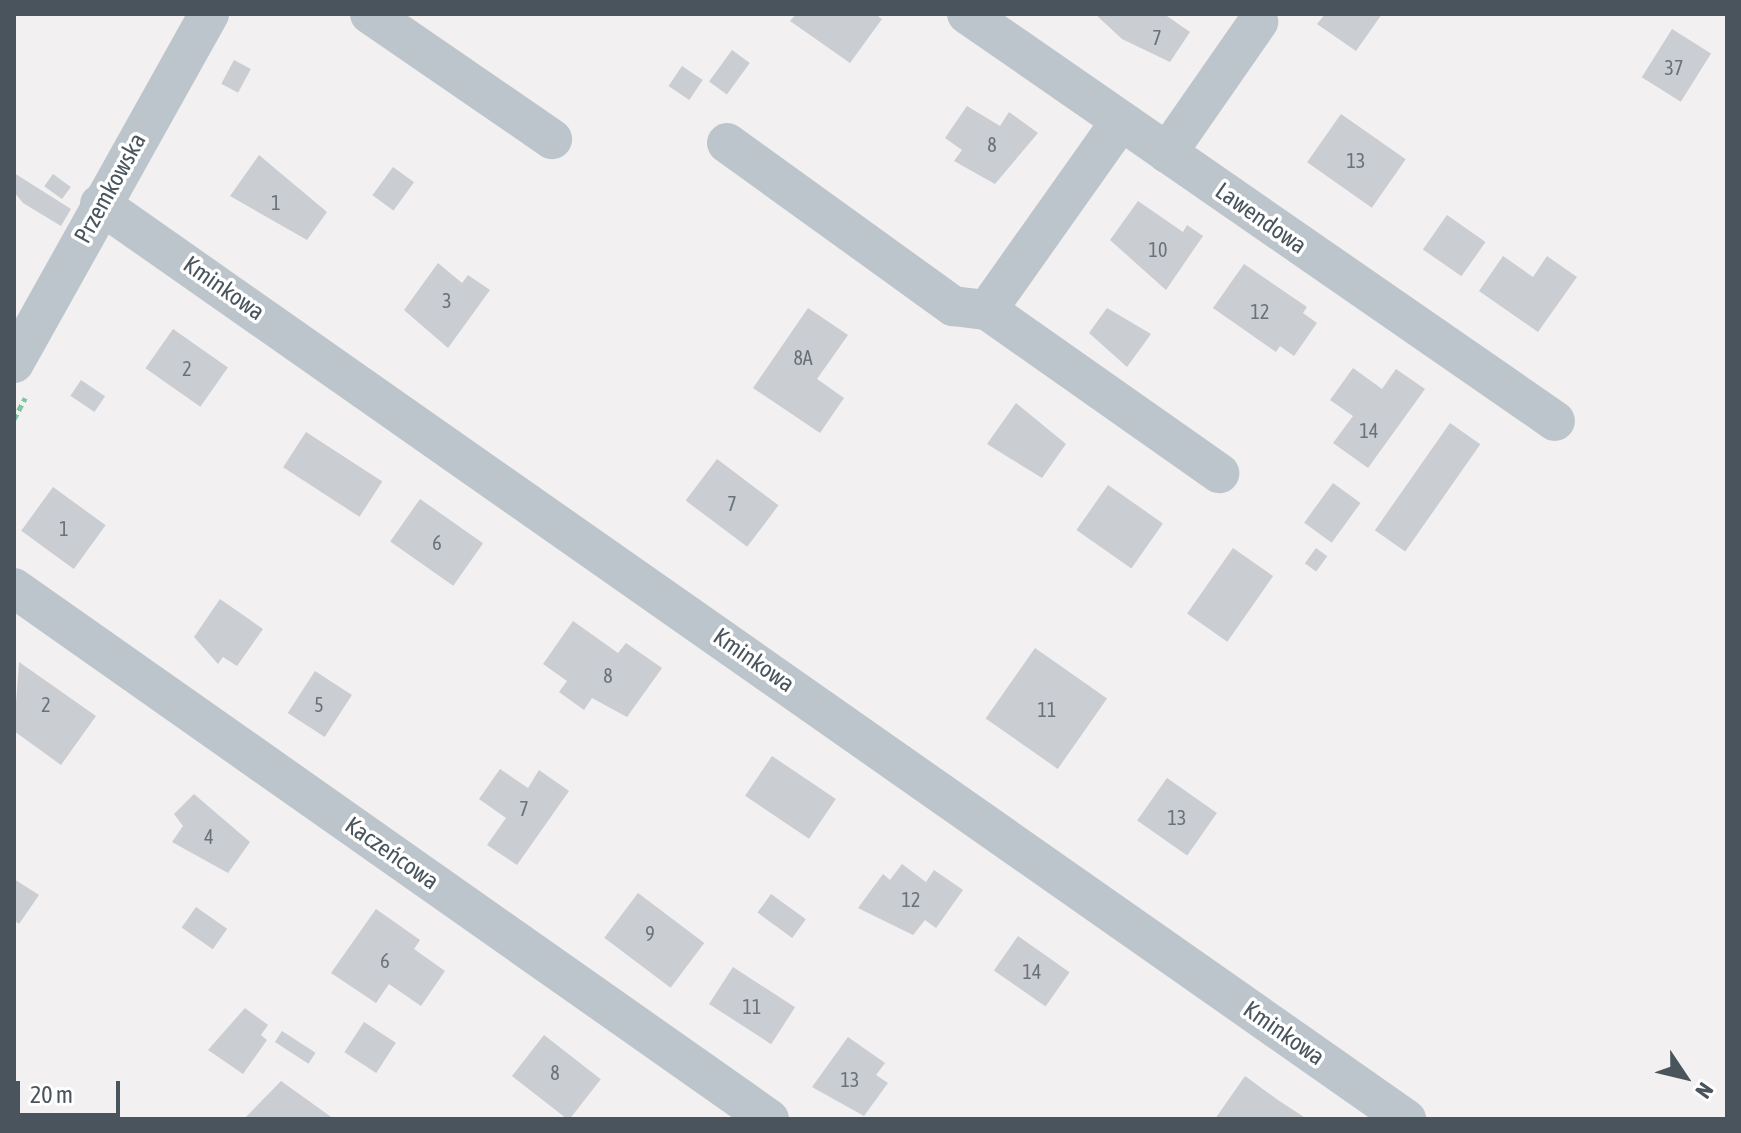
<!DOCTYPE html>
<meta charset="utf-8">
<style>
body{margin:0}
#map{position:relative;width:1741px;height:1133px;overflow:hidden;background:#f2f0f0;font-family:"Asap Condensed",sans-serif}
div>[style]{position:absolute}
.building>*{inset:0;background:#cacdd2;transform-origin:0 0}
.path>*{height:5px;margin-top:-2.5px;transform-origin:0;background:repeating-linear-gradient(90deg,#7bc9a0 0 6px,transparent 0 10px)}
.minor>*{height:40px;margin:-20px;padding:0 20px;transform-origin:20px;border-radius:20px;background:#bdc5cc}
span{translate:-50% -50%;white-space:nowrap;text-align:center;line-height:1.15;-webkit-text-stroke:7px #fff;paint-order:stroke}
.number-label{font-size:20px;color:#69727a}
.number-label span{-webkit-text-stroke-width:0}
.street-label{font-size:24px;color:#49545c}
.frame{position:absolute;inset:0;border:16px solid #49545c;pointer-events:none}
.north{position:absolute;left:1645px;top:1037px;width:80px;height:80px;-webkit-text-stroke:6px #fff;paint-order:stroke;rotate:125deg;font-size:22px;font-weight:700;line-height:32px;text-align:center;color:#49545c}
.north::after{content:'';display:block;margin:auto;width:28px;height:36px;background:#49545c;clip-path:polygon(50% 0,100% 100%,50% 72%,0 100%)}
.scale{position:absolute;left:16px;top:1081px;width:104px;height:36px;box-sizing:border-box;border:4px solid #49545c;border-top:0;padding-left:10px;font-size:24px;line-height:28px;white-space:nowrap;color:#49545c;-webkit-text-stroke:6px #fff;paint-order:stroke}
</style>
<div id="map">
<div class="building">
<i style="clip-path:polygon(796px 14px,875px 14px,882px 19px,850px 63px,790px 21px)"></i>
<i style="clip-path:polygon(1095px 14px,1164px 14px,1190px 32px,1170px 62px,1122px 39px)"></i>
<i style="clip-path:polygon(1325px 14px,1382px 14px,1356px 51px,1317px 24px)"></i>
<i style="left:1672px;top:29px;width:46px;height:57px;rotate:32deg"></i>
<i style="left:732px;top:50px;width:22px;height:39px;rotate:36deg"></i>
<i style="left:234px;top:60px;width:19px;height:27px;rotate:28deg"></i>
<i style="left:682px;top:66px;width:25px;height:24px;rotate:34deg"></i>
<i style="clip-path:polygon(967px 106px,1000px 126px,1009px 112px,1038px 133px,995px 184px,954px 161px,962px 150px,945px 138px)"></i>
<i style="left:1341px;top:114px;width:79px;height:59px;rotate:35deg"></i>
<i style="clip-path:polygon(259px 155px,327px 212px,307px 240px,230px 196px)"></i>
<i style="left:393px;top:167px;width:26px;height:35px;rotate:36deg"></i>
<i style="clip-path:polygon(14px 173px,71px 209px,61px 226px,23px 203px,14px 192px)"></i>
<i style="left:53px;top:174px;width:22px;height:15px;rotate:36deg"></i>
<i style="clip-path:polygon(1138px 201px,1183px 232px,1187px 225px,1203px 236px,1166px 290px,1110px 240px)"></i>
<i style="left:1447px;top:215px;width:47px;height:42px;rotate:35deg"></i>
<i style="clip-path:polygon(1503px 256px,1533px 277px,1547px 256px,1577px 277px,1538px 332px,1479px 291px)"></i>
<i style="clip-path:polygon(438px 263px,462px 283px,468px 275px,490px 290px,448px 348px,404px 310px)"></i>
<i style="clip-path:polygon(1244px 264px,1307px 307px,1303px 313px,1317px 323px,1294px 356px,1280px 346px,1276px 352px,1213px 308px)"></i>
<i style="clip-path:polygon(808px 308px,848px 335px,817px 379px,844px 398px,820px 433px,753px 388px)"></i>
<i style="clip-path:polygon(1107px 308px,1151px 334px,1127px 367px,1089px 333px)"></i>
<i style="left:173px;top:329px;width:67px;height:48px;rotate:35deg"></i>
<i style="clip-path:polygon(1353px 368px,1382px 389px,1396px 369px,1425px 389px,1368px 468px,1333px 443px,1353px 416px,1330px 400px)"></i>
<i style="left:81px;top:380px;width:29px;height:19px;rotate:34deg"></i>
<i style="clip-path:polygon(1016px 403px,1066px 444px,1042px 478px,987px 444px)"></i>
<i style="left:1450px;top:423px;width:37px;height:131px;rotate:35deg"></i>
<i style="left:306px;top:432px;width:91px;height:42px;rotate:33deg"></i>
<i style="left:717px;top:459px;width:77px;height:52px;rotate:37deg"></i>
<i style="left:1333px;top:483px;width:34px;height:49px;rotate:36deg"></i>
<i style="left:1108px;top:485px;width:67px;height:55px;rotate:35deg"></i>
<i style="left:53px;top:487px;width:65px;height:54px;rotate:36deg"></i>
<i style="left:420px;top:499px;width:77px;height:52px;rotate:35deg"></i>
<i style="left:1233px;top:548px;width:49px;height:80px;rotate:35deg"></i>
<i style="left:1316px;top:548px;width:14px;height:19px;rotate:36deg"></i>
<i style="clip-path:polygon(220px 599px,263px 629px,237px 666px,223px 657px,218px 664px,194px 637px)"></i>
<i style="clip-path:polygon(573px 621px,618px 653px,626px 643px,662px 668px,627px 717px,592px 698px,584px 710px,559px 692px,567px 681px,543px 664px)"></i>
<i style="left:1035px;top:648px;width:88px;height:86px;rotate:35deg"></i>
<i style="clip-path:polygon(19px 662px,96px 716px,61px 765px,14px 731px)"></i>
<i style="left:315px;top:671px;width:44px;height:50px;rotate:33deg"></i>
<i style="left:772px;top:756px;width:77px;height:48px;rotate:34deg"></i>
<i style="clip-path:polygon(500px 769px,528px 788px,539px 770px,569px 791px,517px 865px,487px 845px,506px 818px,479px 799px)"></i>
<i style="left:1167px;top:778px;width:61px;height:52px;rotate:35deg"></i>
<i style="clip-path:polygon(194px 794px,250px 842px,228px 873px,172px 842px,183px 826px,174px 814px)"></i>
<i style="clip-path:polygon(902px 864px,926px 882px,934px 870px,963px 890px,936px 928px,925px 920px,913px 935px,858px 908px,883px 874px,890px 880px)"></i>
<i style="clip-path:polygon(14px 879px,39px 895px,19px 924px,14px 920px)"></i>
<i style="left:638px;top:893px;width:83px;height:56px;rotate:37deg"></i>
<i style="left:771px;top:894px;width:43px;height:23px;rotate:36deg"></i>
<i style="left:196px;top:907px;width:38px;height:25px;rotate:35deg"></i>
<i style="clip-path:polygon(376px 909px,420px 940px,414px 949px,445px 971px,421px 1006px,389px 984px,376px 1003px,331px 973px)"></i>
<i style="left:1018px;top:936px;width:63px;height:42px;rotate:35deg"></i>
<i style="left:733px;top:967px;width:74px;height:44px;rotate:33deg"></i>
<i style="clip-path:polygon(245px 1008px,268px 1025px,261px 1035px,267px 1040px,243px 1074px,208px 1050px)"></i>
<i style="left:364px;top:1022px;width:38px;height:36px;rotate:33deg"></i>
<i style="left:282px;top:1031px;width:40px;height:13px;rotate:33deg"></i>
<i style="left:544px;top:1035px;width:72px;height:52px;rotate:38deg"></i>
<i style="clip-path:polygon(848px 1037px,885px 1063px,876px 1075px,888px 1083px,864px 1116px,812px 1087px)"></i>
<i style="clip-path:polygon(1245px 1076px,1278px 1100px,1307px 1119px,1215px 1119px)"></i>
<i style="clip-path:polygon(281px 1081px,334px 1119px,244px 1119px)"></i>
</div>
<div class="path">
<i style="left:14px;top:419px;width:24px;rotate:-62deg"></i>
</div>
<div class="minor">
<i style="left:370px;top:14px;width:221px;rotate:34.5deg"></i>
<i style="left:967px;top:14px;width:715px;rotate:34.69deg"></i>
<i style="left:727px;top:143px;width:279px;rotate:35.8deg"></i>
<i style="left:953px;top:306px;width:34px;rotate:7deg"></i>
<i style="left:987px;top:310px;width:230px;rotate:-54.7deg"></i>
<i style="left:1167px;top:153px;width:160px;rotate:-55.2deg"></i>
<i style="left:100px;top:204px;width:1595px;rotate:35.02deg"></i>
<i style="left:987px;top:310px;width:284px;rotate:35.1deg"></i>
<i style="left:14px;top:363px;width:400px;rotate:-60.8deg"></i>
<i style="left:14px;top:588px;width:923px;rotate:35.12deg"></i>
</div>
<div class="number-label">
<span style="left:1157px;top:37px">7</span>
<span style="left:1674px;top:67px">37</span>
<span style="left:992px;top:144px">8</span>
<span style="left:1356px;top:160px">13</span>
<span style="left:276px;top:202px">1</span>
<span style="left:1158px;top:249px">10</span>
<span style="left:447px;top:300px">3</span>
<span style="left:1260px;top:311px">12</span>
<span style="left:803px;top:357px">8A</span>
<span style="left:187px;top:368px">2</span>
<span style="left:1369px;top:430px">14</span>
<span style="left:732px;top:503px">7</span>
<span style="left:64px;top:528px">1</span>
<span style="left:437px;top:542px">6</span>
<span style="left:608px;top:675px">8</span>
<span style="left:46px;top:704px">2</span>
<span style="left:319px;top:704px">5</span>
<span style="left:1047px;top:709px">11</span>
<span style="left:524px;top:808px">7</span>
<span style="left:1177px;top:817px">13</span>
<span style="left:209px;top:836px">4</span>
<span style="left:911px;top:899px">12</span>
<span style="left:650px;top:933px">9</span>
<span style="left:385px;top:960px">6</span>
<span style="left:1032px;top:971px">14</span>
<span style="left:752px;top:1006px">11</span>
<span style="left:555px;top:1072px">8</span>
<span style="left:850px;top:1079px">13</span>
</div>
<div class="street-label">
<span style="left:110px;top:188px;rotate:-61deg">Przemkowska</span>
<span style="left:1261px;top:218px;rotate:35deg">Lawendowa</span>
<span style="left:224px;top:288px;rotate:35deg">Kminkowa</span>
<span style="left:754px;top:660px;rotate:35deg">Kminkowa</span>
<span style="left:392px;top:853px;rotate:35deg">Kaczeńcowa</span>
<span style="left:1284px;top:1033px;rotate:35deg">Kminkowa</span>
</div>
<div class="frame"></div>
<div class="north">N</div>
<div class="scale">20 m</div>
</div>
